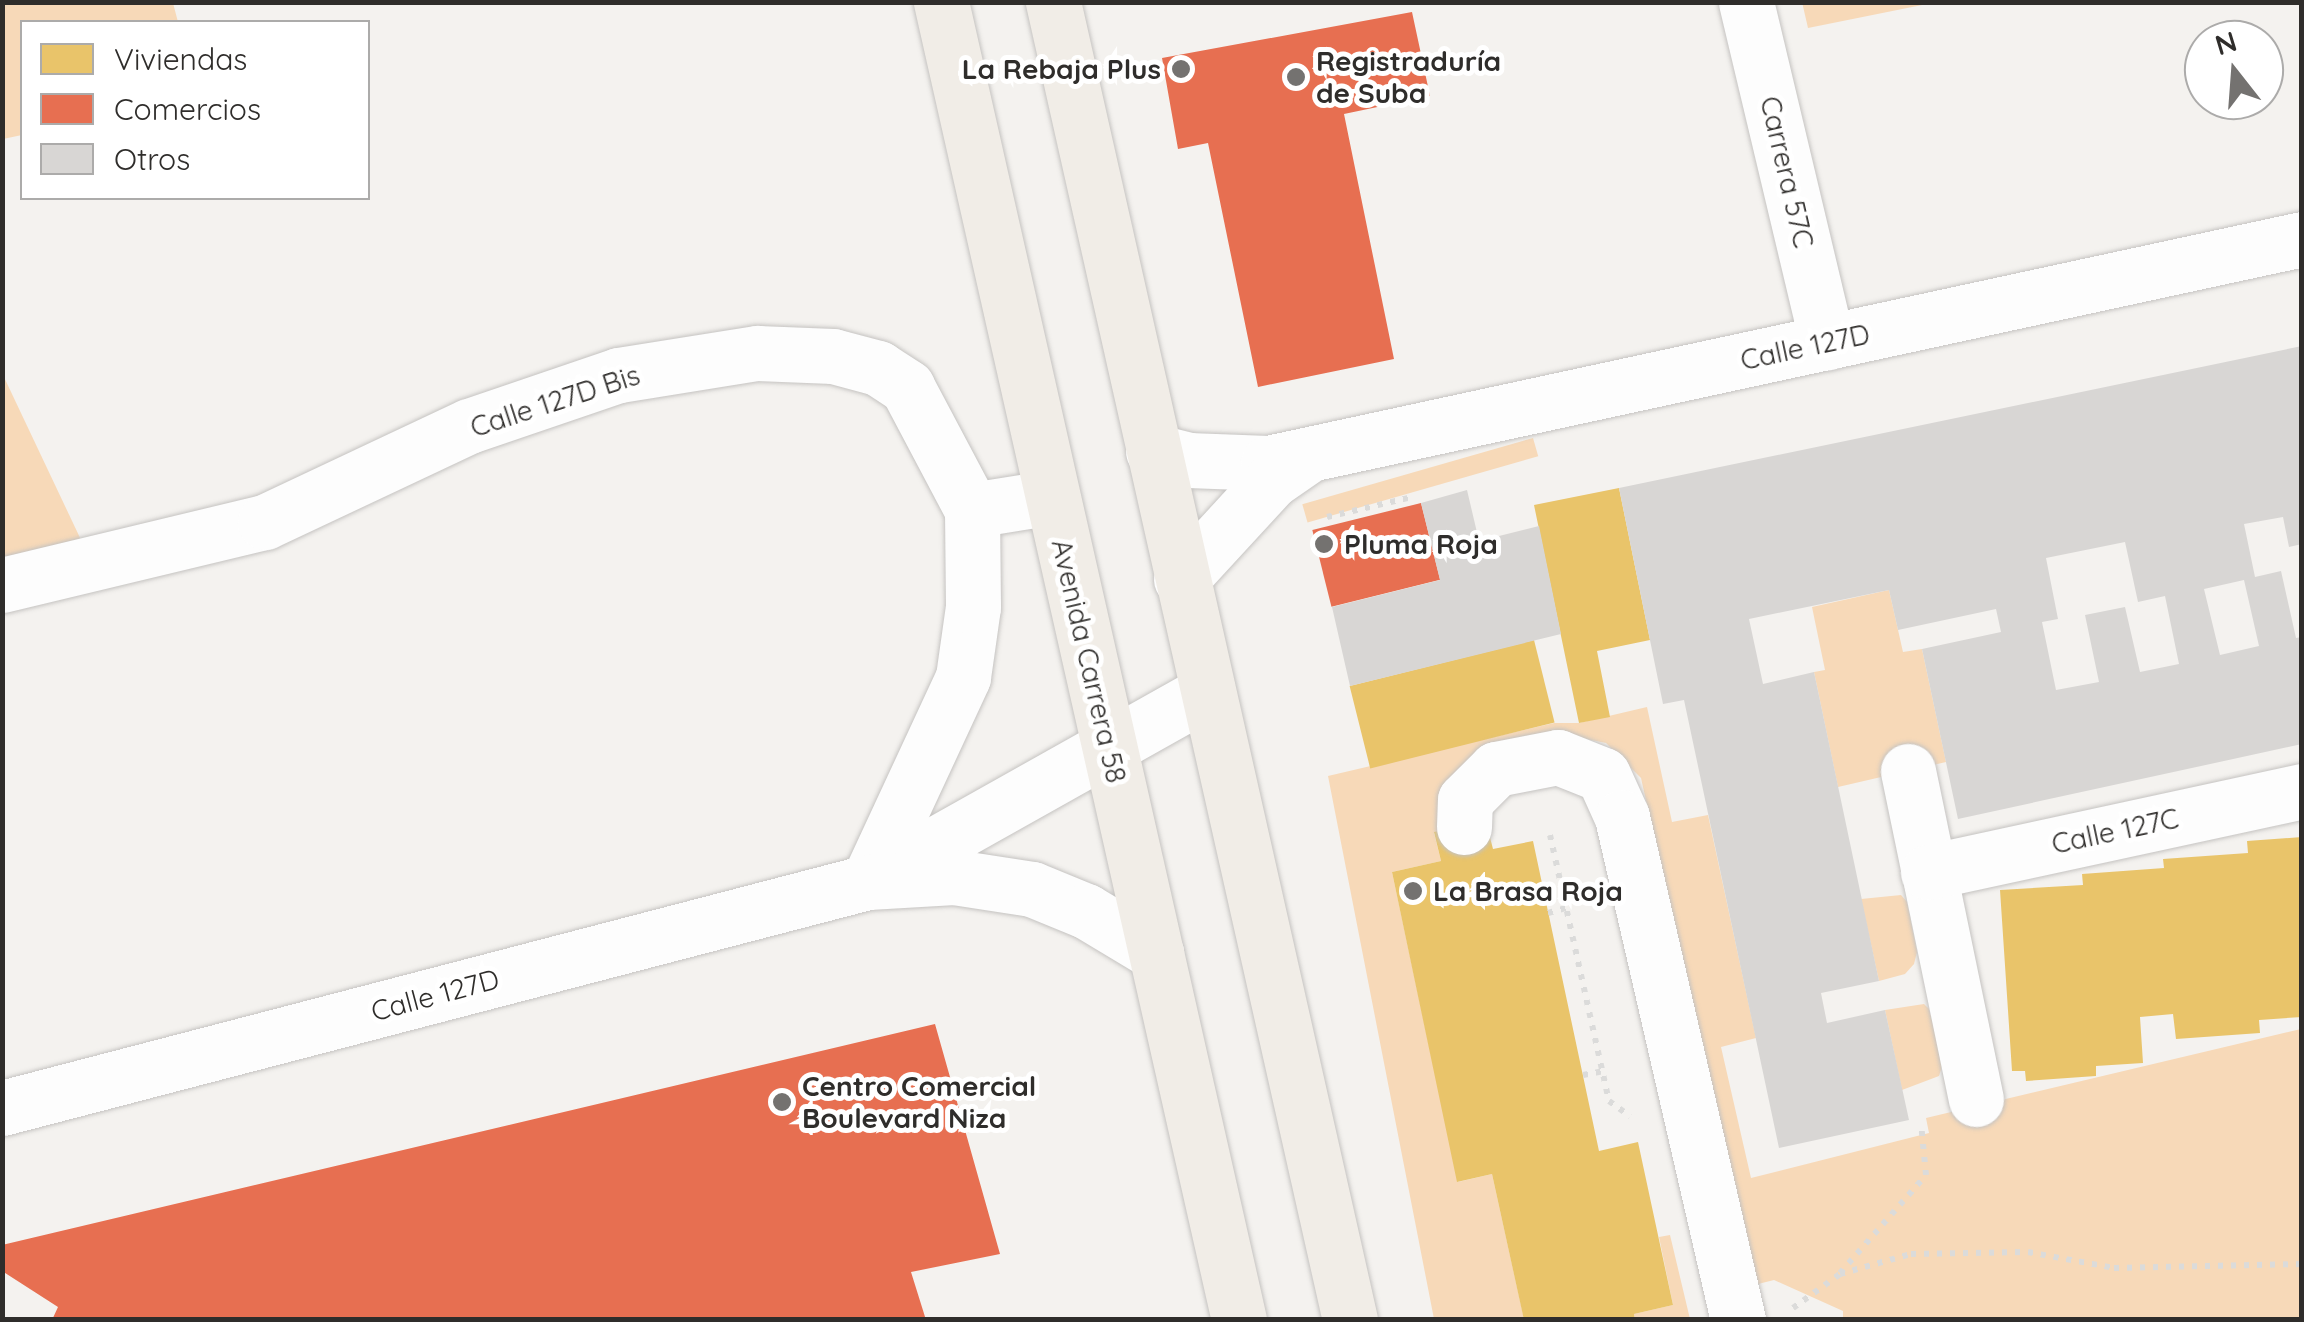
<!DOCTYPE html>
<meta charset="utf-8">
<style>
body{margin:0}
#map{position:relative;width:2304px;height:1322px;overflow:hidden;background:#f4f2ef;font-family:Quicksand,sans-serif}
div>[style]{position:absolute}
.green>*{inset:0;background:#f7d9b8;transform-origin:0 0}
.homes>*{inset:0;background:#e9c46a;transform-origin:0 0}
.shops>*{inset:0;background:#e76f51;transform-origin:0 0}
.building>*{inset:0;background:#d8d6d4}
.path>*{height:6px;margin-top:-3px;transform-origin:0;background:repeating-linear-gradient(90deg,#dbdbda 0 5px,transparent 0 13px)}
.roads{filter:drop-shadow(0 0 2px #c5c3c1) drop-shadow(0 0 2px #c5c3c1)}
.minor>*{height:55px;margin:-27.5px;padding:0 27.5px;transform-origin:27.5px;border-radius:27.5px;background:#fdfdfd}
.major>*{height:55px;margin:-27.5px;padding:0 27.5px;transform-origin:27.5px;border-radius:27.5px;background:#f1ede7}
.dots>*{width:28px;height:28px;translate:-50% -50%;box-sizing:border-box;border:5px solid #fff;border-radius:50%}
span{translate:-50% -50%;white-space:nowrap;text-align:center;line-height:1.15;-webkit-text-stroke:10px #fff;paint-order:stroke}
.poi-label{font-size:28px;color:#2f2d2b;font-weight:700}
.left{translate:0 -50%;text-align:left}
.right{translate:-100% -50%;text-align:right}
.street-label{font-size:28px;color:#2f2d2b}
.frame{position:absolute;inset:0;border:5px solid #2f2d2b;pointer-events:none}
.legend{position:absolute;left:20px;top:20px;width:350px;height:180px;box-sizing:border-box;background:#fff;border:2px solid #acabaa;margin:0;padding:12px 18px;list-style:none;font-size:30px;color:#2f2d2b}
.legend li{display:flex;align-items:center;gap:20px;height:50px}
.legend b{width:50px;border:2px solid #acabaa}
.north{position:absolute;left:2184px;top:20px;width:100px;height:100px;box-sizing:border-box;background:#fff;border:2px solid #acabaa;border-radius:50%;rotate:343deg;font-size:28px;font-weight:700;line-height:40px;text-align:center;color:#2f2d2b}
.north::after{content:'';display:block;margin:auto;width:35px;height:45px;background:#747270;clip-path:polygon(50% 0,100% 100%,50% 72%,0 100%)}
</style>
<div id="map">
<div class="green">
<i style="clip-path:polygon(1802px 2px,1932px 2px,1932px 3px,1808px 28px)"></i>
<i style="clip-path:polygon(2px 3px,173px 3px,178px 22px,22px 22px,22px 135px,3px 139px)"></i>
<i style="clip-path:polygon(3px 375px,82px 542px,3px 557px)"></i>
<i style="left:1533px;top:438px;width:19px;height:240px;rotate:74deg"></i>
<i style="clip-path:polygon(1889px 590px,1903px 652px,1922px 649px,1946px 762px,1838px 787px,1814px 672px,1825px 670px,1812px 607px)"></i>
<i style="clip-path:polygon(1647px 707px,1672px 822px,1708px 815px,1756px 1038px,1721px 1047px,1751px 1178px,1929px 1133px,1926px 1118px,2301px 1029px,2301px 1319px,1843px 1319px,1843px 1311px,1774px 1280px,1754px 1285px,1641px 778px,1606px 743px,1561px 734px,1445px 830px,1434px 833px,1441px 861px,1392px 872px,1458px 1182px,1492px 1174px,1524px 1319px,1434px 1319px,1328px 776px,1554px 723px,1579px 723px)"></i>
<i style="clip-path:polygon(1901px 895px,1907px 902px,1917px 952px,1914px 964px,1905px 974px,1879px 981px,1861px 899px)"></i>
<i style="clip-path:polygon(1924px 1004px,1929px 1009px,1943px 1063px,1939px 1076px,1902px 1090px,1885px 1010px)"></i>
<i style="clip-path:polygon(1670px 1235px,1690px 1319px,1635px 1319px,1634px 1314px,1673px 1305px,1659px 1237px)"></i>
</div>
<div class="homes">
<i style="clip-path:polygon(1619px 488px,1650px 640px,1597px 651px,1610px 717px,1579px 723px,1534px 505px)"></i>
<i style="left:1534px;top:640px;width:85px;height:190px;rotate:76deg"></i>
<i style="clip-path:polygon(1486px 822px,1493px 849px,1533px 841px,1599px 1151px,1638px 1142px,1673px 1305px,1634px 1314px,1635px 1320px,1524px 1320px,1492px 1174px,1457px 1182px,1392px 872px,1441px 861px,1434px 832px)"></i>
<i style="clip-path:polygon(2302px 837px,2302px 1017px,2259px 1020px,2260px 1033px,2176px 1039px,2173px 1014px,2140px 1017px,2143px 1063px,2096px 1066px,2096px 1076px,2026px 1081px,2025px 1071px,2012px 1071px,2000px 890px,2083px 885px,2082px 874px,2164px 868px,2163px 859px,2248px 853px,2247px 841px)"></i>
</div>
<div class="shops">
<i style="clip-path:polygon(1412px 12px,1430px 96px,1344px 114px,1394px 359px,1258px 387px,1208px 143px,1178px 149px,1162px 58px)"></i>
<i style="left:1421px;top:503px;width:79px;height:112px;rotate:76deg"></i>
<i style="clip-path:polygon(935px 1024px,1000px 1254px,911px 1272px,926px 1320px,52px 1320px,58px 1307px,2px 1271px,2px 1245px)"></i>
</div>
<div class="building">
<i style="clip-path:polygon(evenodd,2302px 346px,2302px 544px,2289px 547px,2283px 517px,2244px 524px,2255px 577px,2281px 571px,2296px 638px,2302px 637px,2302px 744px,1958px 819px,1922px 649px,2001px 632px,1996px 609px,1898px 630px,1889px 590px,1749px 619px,1763px 684px,1814px 672px,1879px 981px,1821px 993px,1827px 1023px,1885px 1010px,1909px 1120px,1779px 1148px,1684px 700px,1663px 704px,1619px 488px,2302px 346px,2125px 542px,2138px 602px,2165px 596px,2179px 664px,2140px 672px,2125px 607px,2085px 615px,2099px 682px,2056px 690px,2042px 622px,2058px 619px,2046px 558px,2125px 542px,2302px 346px,2244px 580px,2259px 646px,2220px 655px,2204px 589px,2244px 580px)"></i>
<i style="clip-path:polygon(1467px 490px,1479px 541px,1539px 526px,1561px 634px,1350px 686px,1332px 607px,1440px 580px,1421px 503px)"></i>
</div>
<div class="path">
<i style="left:1327px;top:517px;width:87px;rotate:-13.2deg"></i>
<i style="left:1550px;top:835px;width:272px;rotate:77.5deg"></i>
<i style="left:1609px;top:1101px;width:26px;rotate:36deg"></i>
<i style="left:1548px;top:913px;width:19px;rotate:-16deg"></i>
<i style="left:1583px;top:1075px;width:20px;rotate:-11deg"></i>
<i style="left:1840px;top:1273px;width:130px;rotate:-48.7deg"></i>
<i style="left:1926px;top:1175px;width:52px;rotate:-95.5deg"></i>
<i style="left:1793px;top:1308px;width:58px;rotate:-35.9deg"></i>
<i style="left:1840px;top:1274px;width:74px;rotate:-15.7deg"></i>
<i style="left:1911px;top:1254px;width:117px;rotate:-1deg"></i>
<i style="left:2028px;top:1252px;width:87px;rotate:10.5deg"></i>
<i style="left:2114px;top:1268px;width:188px;rotate:-1.2deg"></i>
</div>
<div class="roads">
<div class="minor">
<i style="left:1746px;top:2px;width:350px;rotate:76.6deg"></i>
<i style="left:1153px;top:451px;width:36px;rotate:14deg"></i>
<i style="left:1188px;top:460px;width:80px;rotate:2.1deg"></i>
<i style="left:1268px;top:463px;width:1058px;rotate:-12.22deg"></i>
<i style="left:1181px;top:579px;width:133px;rotate:-47.4deg"></i>
<i style="left:1271px;top:481px;width:44px;rotate:-34.8deg"></i>
<i style="left:2px;top:585px;width:270px;rotate:-13.5deg"></i>
<i style="left:265px;top:522px;width:225px;rotate:-25.2deg"></i>
<i style="left:469px;top:426px;width:158px;rotate:-18.8deg"></i>
<i style="left:619px;top:375px;width:140px;rotate:-9.1deg"></i>
<i style="left:757px;top:353px;width:76px;rotate:2.3deg"></i>
<i style="left:833px;top:356px;width:47px;rotate:14.9deg"></i>
<i style="left:878px;top:368px;width:35px;rotate:33deg"></i>
<i style="left:907px;top:387px;width:139px;rotate:62.1deg"></i>
<i style="left:972px;top:510px;width:81px;rotate:-9.2deg"></i>
<i style="left:1908px;top:771px;width:335px;rotate:78.3deg"></i>
<i style="left:1464px;top:827px;width:27px;rotate:-88deg"></i>
<i style="left:1465px;top:800px;width:44px;rotate:-45deg"></i>
<i style="left:1496px;top:769px;width:63px;rotate:-11deg"></i>
<i style="left:1558px;top:757px;width:48px;rotate:21.8deg"></i>
<i style="left:1603px;top:775px;width:46px;rotate:65.7deg"></i>
<i style="left:1622px;top:817px;width:516px;rotate:77.01deg"></i>
<i style="left:1928px;top:872px;width:383px;rotate:-12.2deg"></i>
<i style="left:879px;top:876px;width:376px;rotate:-29.3deg"></i>
<i style="left:868px;top:882px;width:226px;rotate:-65.1deg"></i>
<i style="left:963px;top:677px;width:71px;rotate:-81.9deg"></i>
<i style="left:973px;top:607px;width:97px;rotate:-90.6deg"></i>
<i style="left:2px;top:1108px;width:895px;rotate:-14.63deg"></i>
<i style="left:868px;top:882px;width:86px;rotate:-3.3deg"></i>
<i style="left:954px;top:877px;width:79px;rotate:8.7deg"></i>
<i style="left:1032px;top:889px;width:58px;rotate:22.2deg"></i>
<i style="left:1086px;top:911px;width:82px;rotate:31deg"></i>
</div>
<div class="major">
<i style="left:941px;top:2px;width:1351px;rotate:77.26deg"></i>
<i style="left:1053px;top:2px;width:1351px;rotate:77.3deg"></i>
</div>
</div>
<div class="dots">
<i style="left:1181px;top:69px;background:#747270"></i>
<i style="left:1296px;top:77px;background:#747270"></i>
<i style="left:1324px;top:544px;background:#747270"></i>
<i style="left:1413px;top:891px;background:#747270"></i>
<i style="left:782px;top:1102px;background:#747270"></i>
</div>
<div class="poi-label">
<span class="left" style="left:1316px;top:77px">Registraduría<br>de Suba</span>
<span class="right" style="left:1161px;top:69px">La Rebaja Plus</span>
<span class="left" style="left:1344px;top:544px">Pluma Roja</span>
<span class="left" style="left:1433px;top:891px">La Brasa Roja</span>
<span class="left" style="left:802px;top:1102px">Centro Comercial<br>Boulevard Niza</span>
</div>
<div class="street-label">
<span style="left:1787px;top:172px;rotate:77deg">Carrera 57C</span>
<span style="left:1805px;top:347px;rotate:-12deg">Calle 127D</span>
<span style="left:555px;top:401px;rotate:-18deg">Calle 127D Bis</span>
<span style="left:1089px;top:661px;rotate:77deg">Avenida Carrera 58</span>
<span style="left:2115px;top:831px;rotate:-12deg">Calle 127C</span>
<span style="left:435px;top:995px;rotate:-15deg">Calle 127D</span>
</div>
<div class="frame"></div>
<ul class="legend">
<li><b style="height:28px;background:#e9c46a"></b>Viviendas</li>
<li><b style="height:28px;background:#e76f51"></b>Comercios</li>
<li><b style="height:28px;background:#d8d6d4"></b>Otros</li>
</ul>
<div class="north">N</div>
</div>
